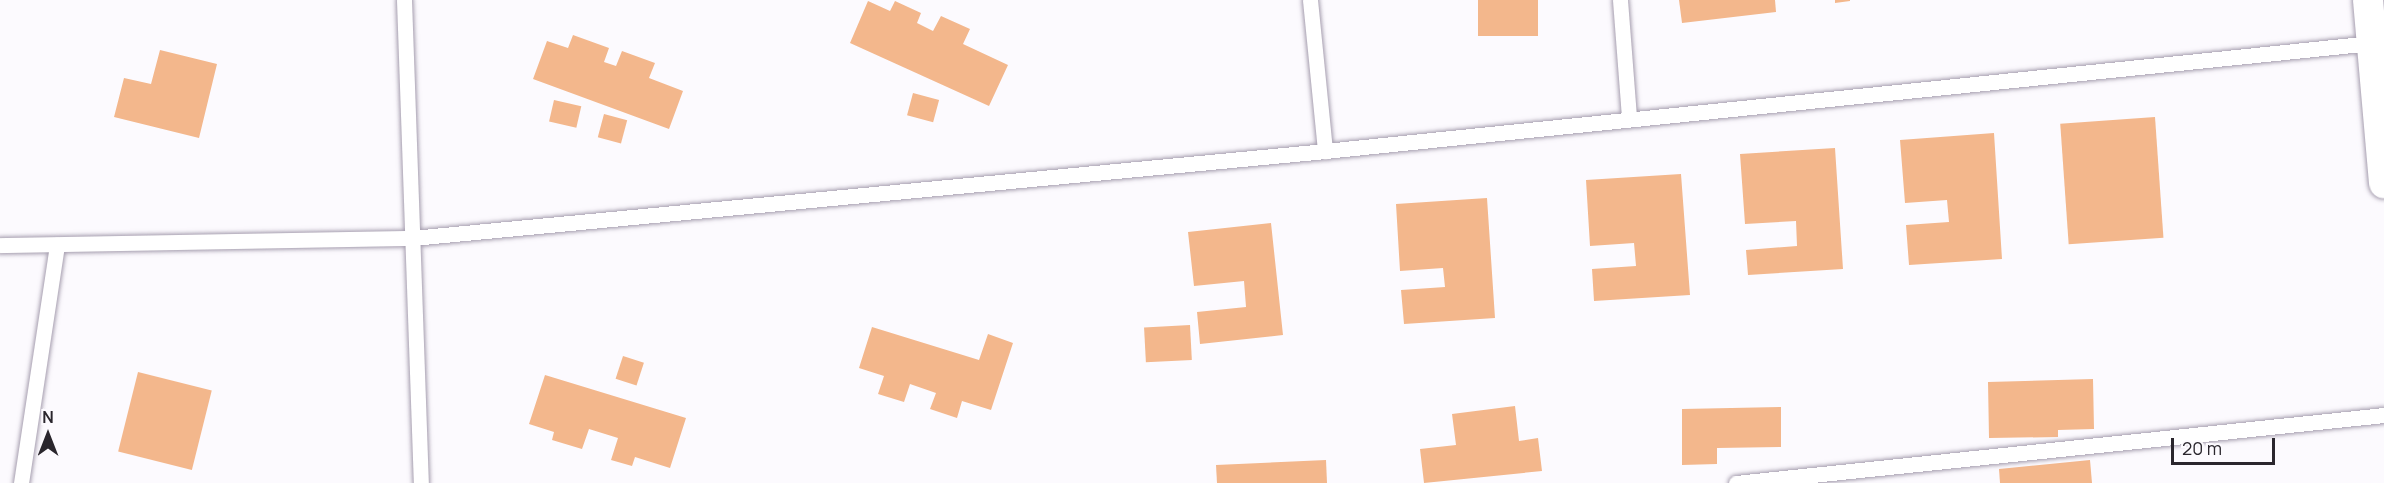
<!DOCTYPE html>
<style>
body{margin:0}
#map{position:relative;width:2384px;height:483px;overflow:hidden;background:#fcfafe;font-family:Manrope,sans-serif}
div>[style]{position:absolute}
.building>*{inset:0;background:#f3b78c;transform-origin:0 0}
.roads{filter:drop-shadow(0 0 2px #a69eaf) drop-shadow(0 0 2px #a69eaf)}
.service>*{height:15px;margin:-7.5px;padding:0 7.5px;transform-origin:7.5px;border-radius:7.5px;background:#fff}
.minor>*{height:30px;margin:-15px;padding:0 15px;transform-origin:15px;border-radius:15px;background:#fff}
span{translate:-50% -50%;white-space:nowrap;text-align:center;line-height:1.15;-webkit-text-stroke:4.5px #fcfafe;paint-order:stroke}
.north{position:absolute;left:18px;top:405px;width:60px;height:60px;-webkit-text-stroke:4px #fcfafe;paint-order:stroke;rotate:0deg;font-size:16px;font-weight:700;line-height:24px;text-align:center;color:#2a262d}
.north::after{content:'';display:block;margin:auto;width:21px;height:27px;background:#2a262d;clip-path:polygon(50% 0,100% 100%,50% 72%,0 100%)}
.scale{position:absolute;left:2171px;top:438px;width:104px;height:27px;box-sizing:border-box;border:3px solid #2a262d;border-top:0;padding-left:8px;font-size:18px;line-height:21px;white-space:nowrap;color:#2a262d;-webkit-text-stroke:4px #fcfafe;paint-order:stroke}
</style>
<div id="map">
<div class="building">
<i style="left:1478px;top:0;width:60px;height:36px"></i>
<i style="clip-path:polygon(1679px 0,1775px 0,1776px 12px,1682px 23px)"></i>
<i style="clip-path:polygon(1835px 0,1850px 0,1850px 1px,1835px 3px)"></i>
<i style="clip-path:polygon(868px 1px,890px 11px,895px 1px,921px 13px,917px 23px,933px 31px,941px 16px,970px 29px,963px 44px,1008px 65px,989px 106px,850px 43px)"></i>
<i style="clip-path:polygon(573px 35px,609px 48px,604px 62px,616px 66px,622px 51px,655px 63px,649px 78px,683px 91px,669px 129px,533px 79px,547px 41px,568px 48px)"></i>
<i style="clip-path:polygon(160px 50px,217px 64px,199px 138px,114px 117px,124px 78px,151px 84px)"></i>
<i style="left:913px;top:93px;width:27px;height:23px;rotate:15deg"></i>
<i style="left:554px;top:100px;width:28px;height:22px;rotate:13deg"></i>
<i style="left:604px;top:114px;width:24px;height:24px;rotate:15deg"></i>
<i style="left:2155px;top:117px;width:121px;height:95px;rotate:86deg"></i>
<i style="clip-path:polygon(1994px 133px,2002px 259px,1909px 265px,1906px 225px,1949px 222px,1947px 200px,1905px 203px,1900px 140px)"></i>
<i style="clip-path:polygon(1835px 148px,1843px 269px,1748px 275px,1746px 250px,1797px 246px,1796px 221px,1745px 224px,1740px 154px)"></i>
<i style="clip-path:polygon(1681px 174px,1690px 295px,1594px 301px,1592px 269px,1636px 266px,1634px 243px,1590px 246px,1586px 180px)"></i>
<i style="clip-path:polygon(1487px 198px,1495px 318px,1404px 324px,1401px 290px,1445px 287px,1443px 268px,1400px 271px,1396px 204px)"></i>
<i style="clip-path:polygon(1271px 223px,1283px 335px,1200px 344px,1197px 312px,1246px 307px,1244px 281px,1194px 286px,1188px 232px)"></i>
<i style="left:1190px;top:325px;width:35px;height:46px;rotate:87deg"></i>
<i style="clip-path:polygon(872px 327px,979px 360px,988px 334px,1013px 343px,991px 410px,962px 401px,957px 418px,930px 409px,936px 393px,910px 384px,904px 402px,878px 394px,884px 376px,859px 368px)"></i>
<i style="left:623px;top:356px;width:22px;height:24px;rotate:18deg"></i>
<i style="left:138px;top:372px;width:76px;height:82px;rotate:14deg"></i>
<i style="clip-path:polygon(545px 375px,686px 418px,670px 468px,635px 457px,632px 466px,611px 460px,618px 438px,589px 429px,582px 449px,552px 440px,554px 432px,529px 424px)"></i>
<i style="clip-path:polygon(2093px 379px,2094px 429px,2058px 430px,2058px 437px,1989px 438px,1988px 382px)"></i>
<i style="clip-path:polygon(1515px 406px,1519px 441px,1538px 438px,1542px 471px,1424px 483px,1420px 449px,1456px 445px,1452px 414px)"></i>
<i style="clip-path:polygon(1781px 407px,1781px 447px,1717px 448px,1717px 464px,1682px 465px,1682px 409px)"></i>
<i style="clip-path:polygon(1326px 460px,1327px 483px,1217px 483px,1216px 465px)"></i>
<i style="clip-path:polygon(2090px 460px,2092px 483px,2000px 483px,1999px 469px)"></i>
</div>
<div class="roads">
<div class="service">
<i style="left:404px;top:0;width:483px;rotate:88deg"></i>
<i style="left:1310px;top:0;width:152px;rotate:84.3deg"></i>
<i style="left:1620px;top:0;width:117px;rotate:85.6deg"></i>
<i style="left:0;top:245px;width:412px;rotate:-1deg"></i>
<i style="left:412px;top:238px;width:917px;rotate:-5.44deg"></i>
<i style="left:1325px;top:151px;width:1053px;rotate:-5.89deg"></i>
<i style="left:21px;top:483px;width:241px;rotate:-81.4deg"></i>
<i style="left:1736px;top:483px;width:652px;rotate:-5.99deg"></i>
</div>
<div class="minor">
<i style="left:2368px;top:0;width:184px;rotate:85deg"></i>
</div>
</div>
<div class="north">N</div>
<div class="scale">20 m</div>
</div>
